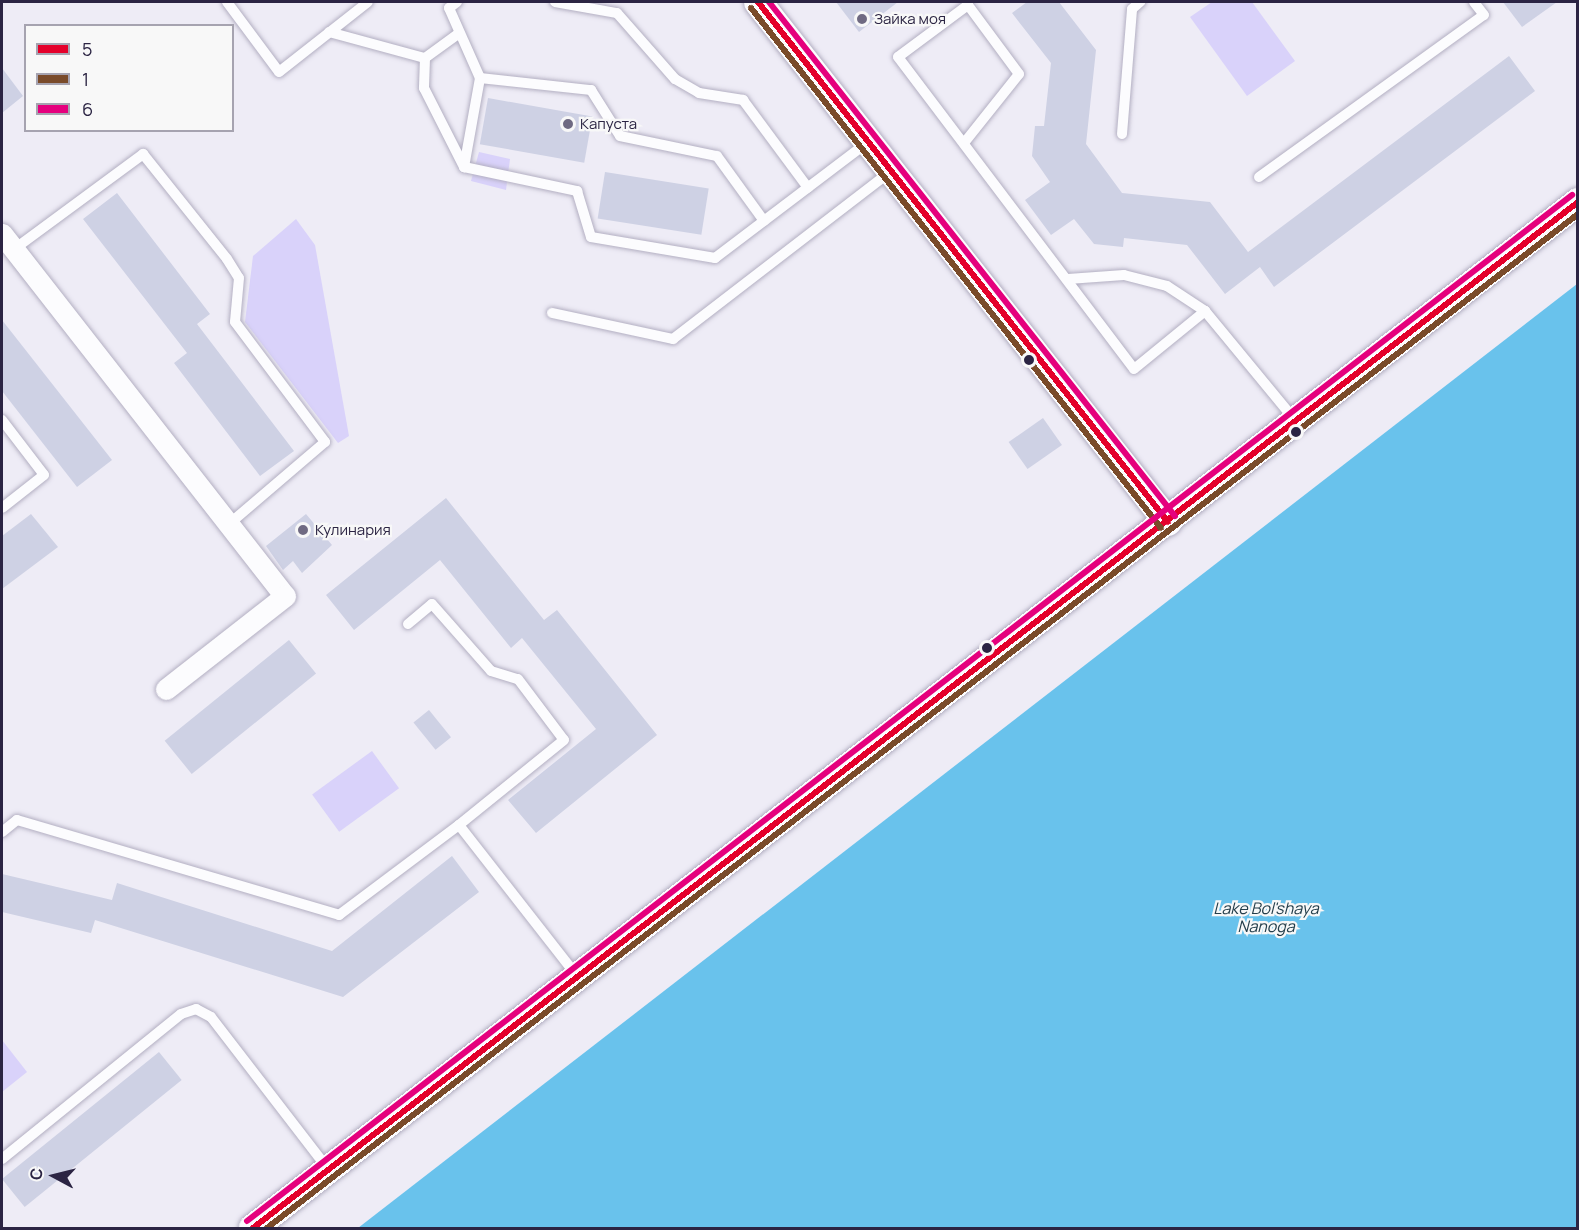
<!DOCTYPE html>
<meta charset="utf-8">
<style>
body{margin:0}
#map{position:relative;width:1579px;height:1230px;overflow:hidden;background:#eeecf6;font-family:Manrope,sans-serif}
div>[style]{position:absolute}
.green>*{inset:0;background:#d9d2fa;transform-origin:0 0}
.water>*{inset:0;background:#69c2ec}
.building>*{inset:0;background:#ced1e4;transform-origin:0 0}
.roads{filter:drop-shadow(0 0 2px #b3afc2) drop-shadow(0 0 2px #b3afc2)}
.lane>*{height:10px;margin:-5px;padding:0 5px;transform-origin:5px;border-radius:5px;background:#fcfcfe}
.street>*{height:21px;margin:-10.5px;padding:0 10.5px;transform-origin:10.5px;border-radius:10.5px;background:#fcfcfe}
.secondary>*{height:28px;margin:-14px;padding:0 14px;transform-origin:14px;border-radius:14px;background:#fcfcfe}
.bus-1>*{height:6px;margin:-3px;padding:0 3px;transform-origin:3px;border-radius:3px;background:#e4002b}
.bus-2>*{height:6px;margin:-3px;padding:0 3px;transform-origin:3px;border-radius:3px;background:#7a4b2a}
.bus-3>*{height:6px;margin:-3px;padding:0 3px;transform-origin:3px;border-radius:3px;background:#e5007d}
.dots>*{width:16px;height:16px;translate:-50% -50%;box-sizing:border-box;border:3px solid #f8f8f8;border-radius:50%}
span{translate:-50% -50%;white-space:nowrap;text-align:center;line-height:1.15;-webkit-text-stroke:4.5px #f8f8f8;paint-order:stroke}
.poi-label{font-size:15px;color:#2b2443}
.left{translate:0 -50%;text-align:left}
.water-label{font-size:16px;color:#243e4b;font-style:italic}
.frame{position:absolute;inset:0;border:3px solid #2b2443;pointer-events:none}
.legend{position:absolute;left:24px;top:24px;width:210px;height:108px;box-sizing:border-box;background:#f8f8f8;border:2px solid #a6a3b0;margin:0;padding:8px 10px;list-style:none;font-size:18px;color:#2b2443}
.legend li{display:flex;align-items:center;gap:12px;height:30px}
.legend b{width:30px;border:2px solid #a6a3b0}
.north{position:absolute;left:24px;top:1146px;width:60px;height:60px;-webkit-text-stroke:4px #f8f8f8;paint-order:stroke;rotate:277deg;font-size:16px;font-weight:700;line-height:24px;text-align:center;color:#2b2443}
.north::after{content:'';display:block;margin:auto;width:21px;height:27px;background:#2b2443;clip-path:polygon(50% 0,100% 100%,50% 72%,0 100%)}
</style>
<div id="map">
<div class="green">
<i style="clip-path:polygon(1212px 2px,1252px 2px,1295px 61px,1247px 96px,1190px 17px)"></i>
<i style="clip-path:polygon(479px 152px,510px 159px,506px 190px,471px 181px)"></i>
<i style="clip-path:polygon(296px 219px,315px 245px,349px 436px,338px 443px,245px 322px,253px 256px)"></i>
<i style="left:372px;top:751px;width:46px;height:74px;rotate:54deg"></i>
<i style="clip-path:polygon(2px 1040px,27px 1072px,2px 1092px)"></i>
</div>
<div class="water">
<i style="clip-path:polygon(1577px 284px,1577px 1228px,358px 1228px)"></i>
</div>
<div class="building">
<i style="clip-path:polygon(836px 2px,898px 2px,859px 32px)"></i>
<i style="clip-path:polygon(1027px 2px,1059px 2px,1096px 50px,1086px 144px,1122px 193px,1210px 202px,1248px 252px,1509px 56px,1535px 91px,1274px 287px,1260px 267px,1225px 294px,1187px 245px,1124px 238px,1123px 247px,1094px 244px,1074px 219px,1051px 235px,1025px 200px,1050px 182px,1032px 156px,1035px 126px,1044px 126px,1051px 63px,1012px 13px)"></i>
<i style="clip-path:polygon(1503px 2px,1557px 2px,1522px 27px)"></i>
<i style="clip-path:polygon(2px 68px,23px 96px,2px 113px)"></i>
<i style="left:488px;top:98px;width:106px;height:47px;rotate:10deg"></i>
<i style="left:605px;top:172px;width:105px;height:47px;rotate:9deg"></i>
<i style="clip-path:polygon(117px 193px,210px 314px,197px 324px,294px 451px,260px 476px,174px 363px,187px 353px,83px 219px)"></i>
<i style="clip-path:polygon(2px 320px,112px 460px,77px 487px,2px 391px)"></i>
<i style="left:1043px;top:418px;width:33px;height:42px;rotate:55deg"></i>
<i style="clip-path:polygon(446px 498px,544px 620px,557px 610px,657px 735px,536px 833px,508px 800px,596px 729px,522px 638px,511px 648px,440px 560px,354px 630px,326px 595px)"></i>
<i style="clip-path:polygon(31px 514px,58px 547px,2px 589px,2px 536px)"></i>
<i style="clip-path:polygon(306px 514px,332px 545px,302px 573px,293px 561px,283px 570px,266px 546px)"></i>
<i style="left:289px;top:640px;width:43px;height:160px;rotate:51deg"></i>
<i style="left:429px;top:710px;width:35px;height:20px;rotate:51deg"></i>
<i style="clip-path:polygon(452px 856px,479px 892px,343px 997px,95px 920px,91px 933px,2px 912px,2px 874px,112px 900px,117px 883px,332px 951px)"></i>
<i style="left:159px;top:1052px;width:36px;height:202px;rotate:51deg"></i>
</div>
<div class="roads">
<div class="lane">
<i style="left:227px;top:2px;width:87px;rotate:53.4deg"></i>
<i style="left:279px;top:72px;width:113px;rotate:-38.2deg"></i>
<i style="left:457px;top:2px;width:10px;rotate:143deg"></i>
<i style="left:449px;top:8px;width:77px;rotate:66.1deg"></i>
<i style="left:480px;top:78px;width:112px;rotate:6.2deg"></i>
<i style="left:591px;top:90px;width:54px;rotate:57.8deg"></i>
<i style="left:620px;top:136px;width:99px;rotate:11.7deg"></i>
<i style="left:717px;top:156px;width:80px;rotate:54.1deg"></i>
<i style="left:555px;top:2px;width:63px;rotate:10.1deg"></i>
<i style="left:617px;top:13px;width:88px;rotate:48.7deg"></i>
<i style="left:675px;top:79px;width:28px;rotate:30deg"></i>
<i style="left:699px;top:93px;width:45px;rotate:9deg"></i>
<i style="left:743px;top:100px;width:109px;rotate:53.5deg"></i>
<i style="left:329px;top:32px;width:99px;rotate:15.2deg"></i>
<i style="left:425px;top:58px;width:41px;rotate:-36deg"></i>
<i style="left:425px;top:58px;width:30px;rotate:92deg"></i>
<i style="left:424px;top:88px;width:89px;rotate:63.1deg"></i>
<i style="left:464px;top:167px;width:116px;rotate:12deg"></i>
<i style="left:577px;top:191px;width:48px;rotate:73.1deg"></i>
<i style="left:591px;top:237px;width:126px;rotate:9.6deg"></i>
<i style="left:715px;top:258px;width:192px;rotate:-37.2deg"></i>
<i style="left:1122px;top:134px;width:125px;rotate:-85.4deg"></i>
<i style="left:1132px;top:9px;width:11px;rotate:-41deg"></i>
<i style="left:964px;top:143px;width:88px;rotate:-51.4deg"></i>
<i style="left:1019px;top:74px;width:86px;rotate:-126.5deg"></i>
<i style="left:968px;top:5px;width:87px;rotate:143.4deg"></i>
<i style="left:898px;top:57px;width:391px;rotate:52.9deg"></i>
<i style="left:1134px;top:369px;width:92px;rotate:-39.2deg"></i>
<i style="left:464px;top:167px;width:90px;rotate:-79.8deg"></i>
<i style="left:1259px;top:177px;width:277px;rotate:-35.8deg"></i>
<i style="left:1484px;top:15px;width:16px;rotate:-128deg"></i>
<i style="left:13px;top:250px;width:162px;rotate:-36.4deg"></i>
<i style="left:143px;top:154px;width:134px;rotate:51.3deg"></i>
<i style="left:227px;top:259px;width:22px;rotate:58deg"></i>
<i style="left:239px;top:278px;width:44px;rotate:95.2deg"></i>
<i style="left:235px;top:322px;width:150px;rotate:53.1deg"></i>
<i style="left:325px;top:442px;width:126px;rotate:139.5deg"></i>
<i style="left:1068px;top:279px;width:56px;rotate:-4.1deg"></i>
<i style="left:1124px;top:275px;width:44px;rotate:14.3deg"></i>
<i style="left:1167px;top:286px;width:45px;rotate:33.3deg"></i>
<i style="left:1205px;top:311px;width:141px;rotate:50.5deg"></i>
<i style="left:552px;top:313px;width:124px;rotate:12.1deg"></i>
<i style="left:673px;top:339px;width:275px;rotate:-37.6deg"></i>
<i style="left:2px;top:420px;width:69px;rotate:52.6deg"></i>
<i style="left:44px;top:475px;width:53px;rotate:141.8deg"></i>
<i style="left:408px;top:624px;width:31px;rotate:-40deg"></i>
<i style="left:432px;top:604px;width:89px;rotate:48.6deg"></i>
<i style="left:491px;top:671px;width:28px;rotate:17deg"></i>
<i style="left:518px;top:679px;width:76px;rotate:53deg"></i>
<i style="left:564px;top:740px;width:135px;rotate:141deg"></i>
<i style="left:2px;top:832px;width:19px;rotate:-39deg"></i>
<i style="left:17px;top:820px;width:336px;rotate:16.4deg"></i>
<i style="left:339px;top:915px;width:150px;rotate:-36.9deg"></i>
<i style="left:459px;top:825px;width:190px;rotate:52deg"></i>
<i style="left:2px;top:1159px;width:230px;rotate:-39deg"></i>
<i style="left:181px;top:1014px;width:16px;rotate:-18deg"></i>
<i style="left:196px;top:1009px;width:17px;rotate:28deg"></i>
<i style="left:211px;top:1017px;width:192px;rotate:52.4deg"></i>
</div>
<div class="street">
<i style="left:2px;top:234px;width:459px;rotate:52deg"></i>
<i style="left:285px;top:596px;width:151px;rotate:142deg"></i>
</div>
<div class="secondary">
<i style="left:758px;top:2px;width:662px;rotate:51.75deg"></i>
<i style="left:253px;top:1228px;width:1676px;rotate:-37.75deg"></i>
</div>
</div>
<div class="bus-1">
<i style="left:758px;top:2px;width:662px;rotate:51.75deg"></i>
<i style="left:253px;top:1228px;width:1676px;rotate:-37.75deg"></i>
</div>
<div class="bus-2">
<i style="left:751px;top:8px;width:662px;rotate:51.75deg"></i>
<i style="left:267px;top:1228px;width:1657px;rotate:-37.72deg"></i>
</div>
<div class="bus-3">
<i style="left:769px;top:2px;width:655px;rotate:51.7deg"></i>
<i style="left:247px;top:1221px;width:1676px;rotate:-37.75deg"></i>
</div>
<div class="dots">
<i style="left:862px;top:19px;background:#6f6a82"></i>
<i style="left:568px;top:124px;background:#6f6a82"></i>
<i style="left:1029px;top:360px;background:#2b2443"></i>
<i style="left:1296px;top:432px;background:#2b2443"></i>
<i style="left:303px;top:530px;background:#6f6a82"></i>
<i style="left:987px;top:648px;background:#2b2443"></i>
</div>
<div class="poi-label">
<span class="left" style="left:874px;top:19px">Зайка моя</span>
<span class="left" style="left:580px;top:124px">Капуста</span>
<span class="left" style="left:315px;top:530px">Кулинария</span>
</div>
<div class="water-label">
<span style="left:1266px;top:917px">Lake Bol'shaya<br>Nanoga</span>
</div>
<div class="frame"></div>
<ul class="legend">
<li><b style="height:8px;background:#e4002b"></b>5</li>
<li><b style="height:8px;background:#7a4b2a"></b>1</li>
<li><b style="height:8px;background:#e5007d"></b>6</li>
</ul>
<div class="north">С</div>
</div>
